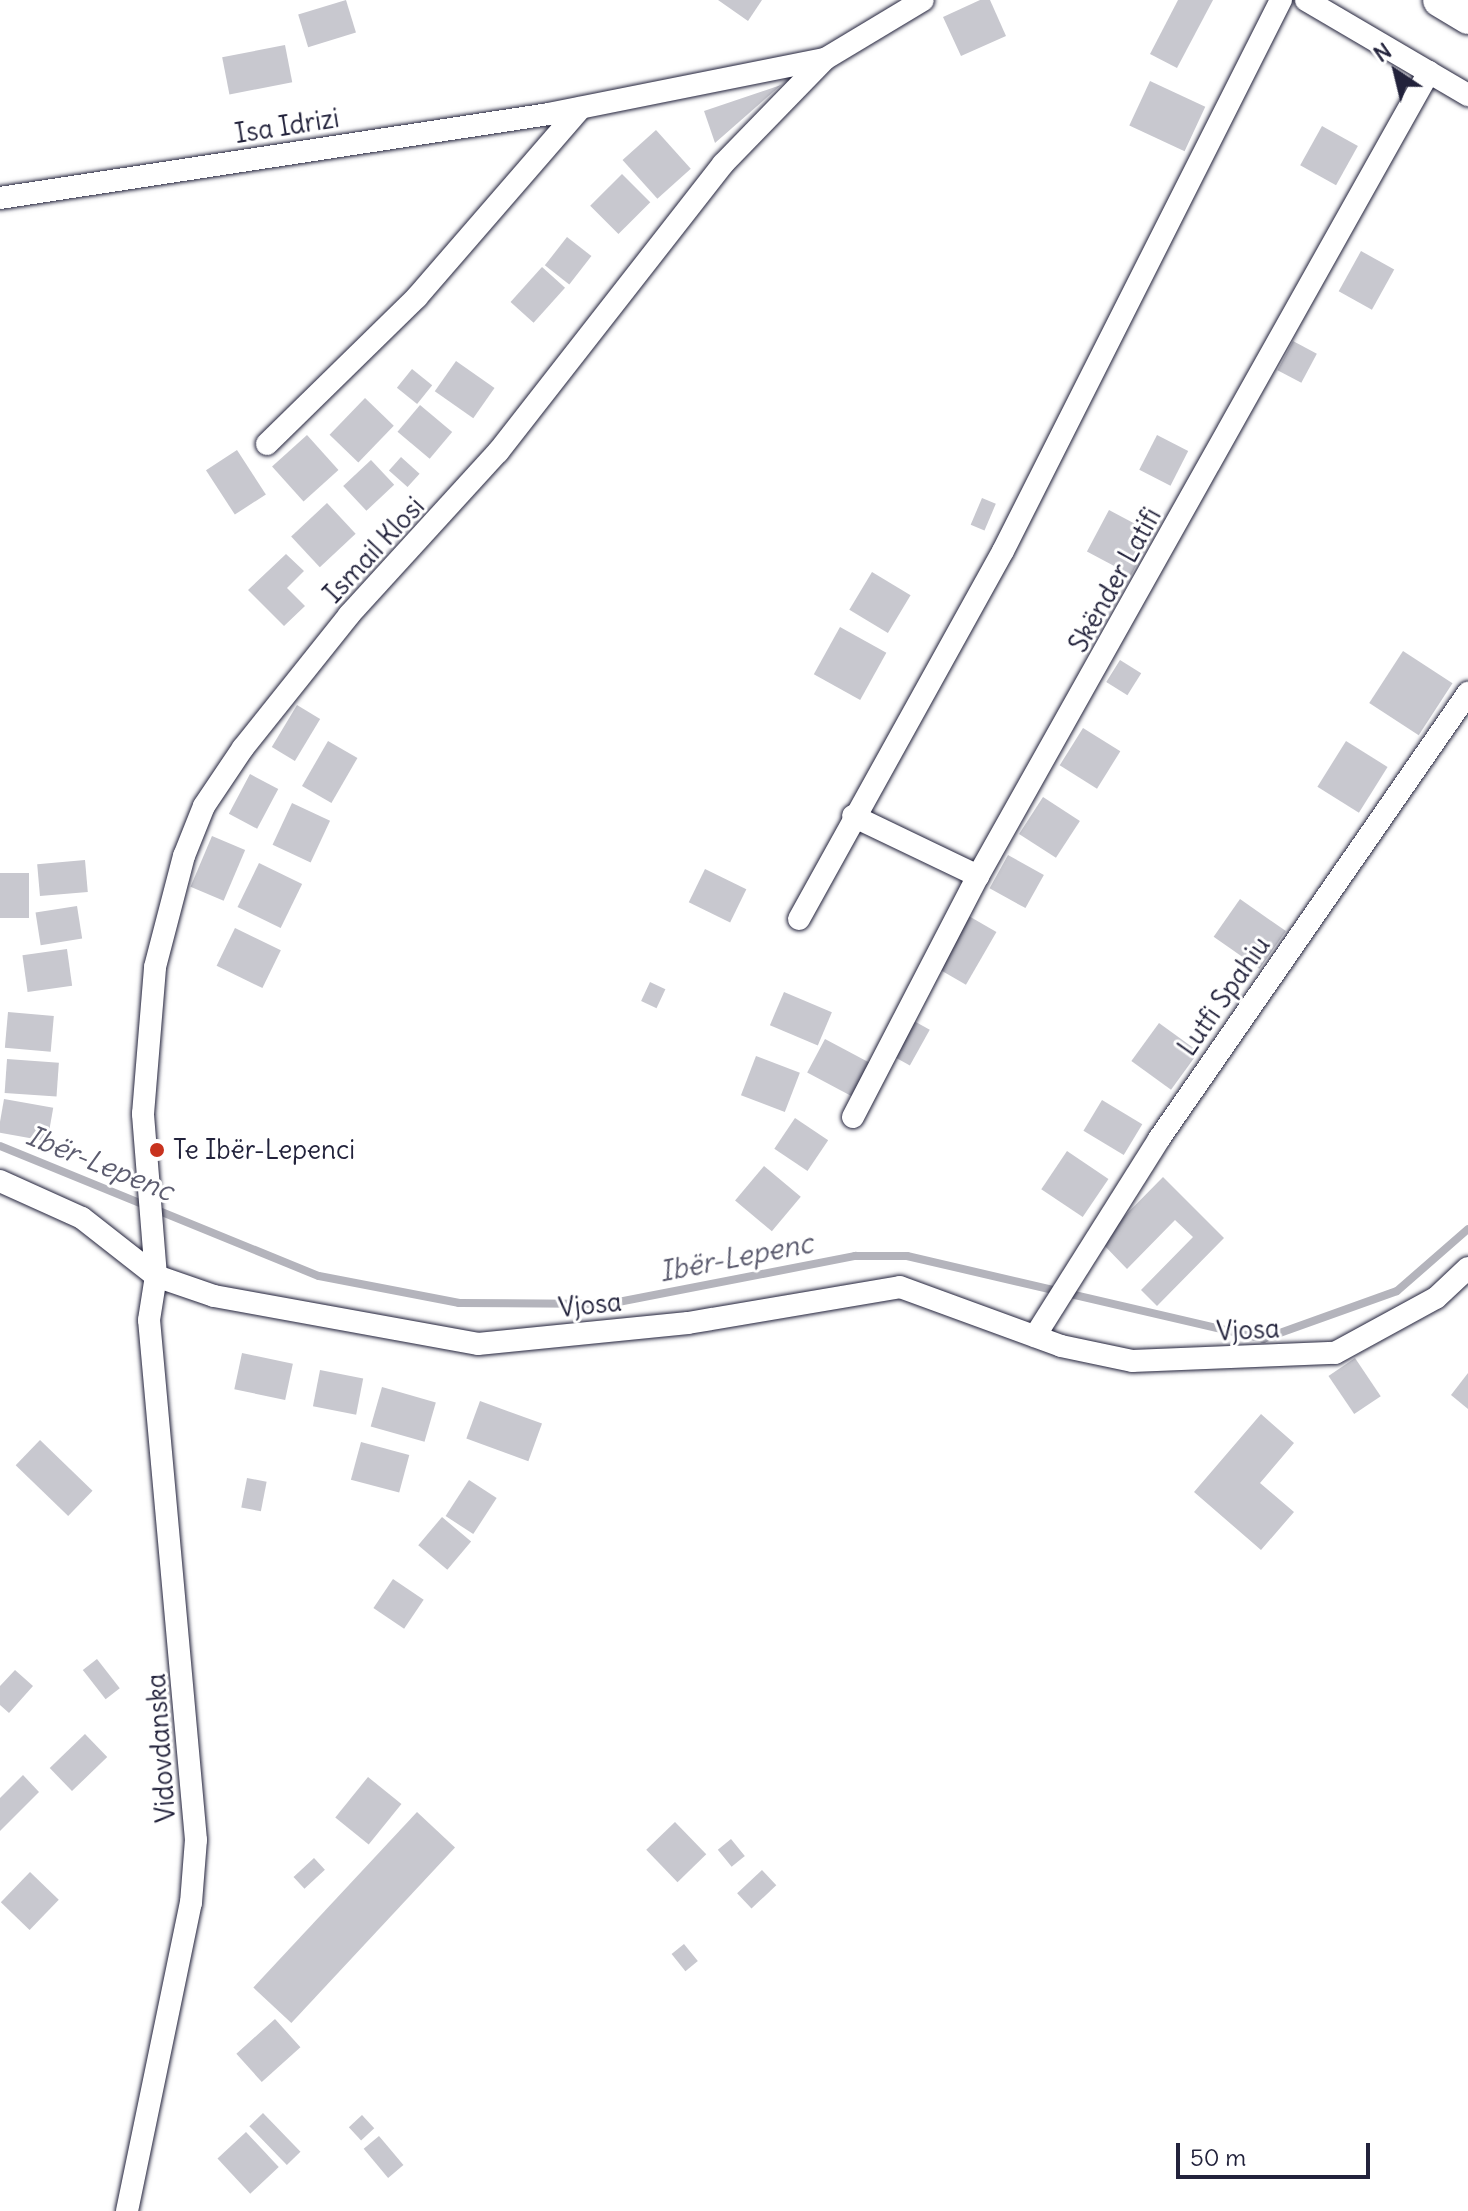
<!DOCTYPE html>
<meta charset="utf-8">
<style>
body{margin:0}
#map{position:relative;width:1468px;height:2211px;overflow:hidden;background:#fff;font-family:Delius,sans-serif}
div>[style]{position:absolute}
.stream>*{height:8px;margin:-4px;padding:0 4px;transform-origin:4px;border-radius:4px;background:#b4b4bc}
.building>*{inset:0;background:#c8c8cf;transform-origin:0 0}
.roads{filter:drop-shadow(0 0 2px #22223b) drop-shadow(0 0 2px #22223b)}
.minor>*{height:22px;margin:-11px;padding:0 11px;transform-origin:11px;border-radius:11px;background:#fff}
.primary>*{height:34px;margin:-17px;padding:0 17px;transform-origin:17px;border-radius:17px;background:#fff}
.dots>*{width:22px;height:22px;translate:-50% -50%;box-sizing:border-box;border:4px solid #fff;border-radius:50%}
span{translate:-50% -50%;white-space:nowrap;text-align:center;line-height:1.15;-webkit-text-stroke:6px #fff;paint-order:stroke}
.street-label{font-size:26px;color:#22223b}
.poi-label{font-size:26px;color:#22223b}
.left{translate:0 -50%;text-align:left}
.water-label{font-size:28px;color:#5c5c6f;font-style:italic}
.north{position:absolute;left:1356px;top:32px;width:80px;height:80px;-webkit-text-stroke:6px #fff;paint-order:stroke;rotate:325deg;font-size:22px;font-weight:700;line-height:32px;text-align:center;color:#22223b}
.north::after{content:'';display:block;margin:auto;width:28px;height:36px;background:#22223b;clip-path:polygon(50% 0,100% 100%,50% 72%,0 100%)}
.scale{position:absolute;left:1176px;top:2143px;width:194px;height:36px;box-sizing:border-box;border:4px solid #22223b;border-top:0;padding-left:10px;font-size:24px;line-height:28px;white-space:nowrap;color:#22223b;-webkit-text-stroke:6px #fff;paint-order:stroke}
</style>
<div id="map">
<div class="stream">
<i style="left:0;top:1146px;width:344px;rotate:22.2deg"></i>
<i style="left:319px;top:1276px;width:143px;rotate:10.9deg"></i>
<i style="left:459px;top:1303px;width:149px;rotate:0.4deg"></i>
<i style="left:608px;top:1304px;width:252px;rotate:-11deg"></i>
<i style="left:855px;top:1256px;width:52px"></i>
<i style="left:907px;top:1256px;width:366px;rotate:13.1deg"></i>
<i style="left:1263px;top:1339px;width:142px;rotate:-19.7deg"></i>
<i style="left:1397px;top:1291px;width:94px;rotate:-41.1deg"></i>
</div>
<div class="building">
<i style="left:346px;top:0;width:34px;height:50px;rotate:73deg"></i>
<i style="clip-path:polygon(718px 0,762px 0,748px 21px)"></i>
<i style="clip-path:polygon(980px 0,990px 0,1006px 36px,961px 56px,943px 17px)"></i>
<i style="clip-path:polygon(1178px 0,1213px 0,1177px 68px,1150px 54px)"></i>
<i style="left:285px;top:45px;width:38px;height:64px;rotate:79deg"></i>
<i style="left:1150px;top:81px;width:61px;height:49px;rotate:25deg"></i>
<i style="clip-path:polygon(781px 85px,715px 143px,704px 111px)"></i>
<i style="left:1322px;top:126px;width:41px;height:45px;rotate:29deg"></i>
<i style="left:656px;top:130px;width:52px;height:45px;rotate:48deg"></i>
<i style="left:622px;top:174px;width:40px;height:45px;rotate:45deg"></i>
<i style="left:567px;top:237px;width:31px;height:36px;rotate:38deg"></i>
<i style="left:1361px;top:251px;width:38px;height:46px;rotate:29deg"></i>
<i style="left:542px;top:267px;width:31px;height:47px;rotate:42deg"></i>
<i style="left:1293px;top:341px;width:27px;height:33px;rotate:28deg"></i>
<i style="left:456px;top:361px;width:47px;height:37px;rotate:35deg"></i>
<i style="left:412px;top:369px;width:26px;height:24px;rotate:39deg"></i>
<i style="left:365px;top:398px;width:40px;height:51px;rotate:44deg"></i>
<i style="left:420px;top:405px;width:42px;height:35px;rotate:40deg"></i>
<i style="left:307px;top:435px;width:47px;height:47px;rotate:48deg"></i>
<i style="left:1157px;top:435px;width:35px;height:39px;rotate:27deg"></i>
<i style="left:237px;top:450px;width:53px;height:37px;rotate:57deg"></i>
<i style="left:401px;top:457px;width:25px;height:18px;rotate:42deg"></i>
<i style="left:371px;top:460px;width:34px;height:38px;rotate:47deg"></i>
<i style="left:982px;top:498px;width:15px;height:29px;rotate:23deg"></i>
<i style="left:327px;top:503px;width:42px;height:49px;rotate:47deg"></i>
<i style="left:1109px;top:510px;width:50px;height:47px;rotate:28deg"></i>
<i style="clip-path:polygon(286px 554px,304px 571px,287px 588px,305px 606px,284px 626px,248px 590px)"></i>
<i style="left:872px;top:572px;width:45px;height:44px;rotate:31deg"></i>
<i style="left:840px;top:627px;width:53px;height:54px;rotate:29deg"></i>
<i style="left:1403px;top:651px;width:59px;height:62px;rotate:33deg"></i>
<i style="left:1120px;top:660px;width:25px;height:26px;rotate:32deg"></i>
<i style="left:297px;top:705px;width:27px;height:49px;rotate:31deg"></i>
<i style="left:1083px;top:728px;width:44px;height:44px;rotate:32deg"></i>
<i style="left:328px;top:741px;width:34px;height:52px;rotate:30deg"></i>
<i style="left:1346px;top:741px;width:49px;height:54px;rotate:32deg"></i>
<i style="left:250px;top:774px;width:32px;height:45px;rotate:28deg"></i>
<i style="left:1043px;top:797px;width:44px;height:44px;rotate:33deg"></i>
<i style="left:292px;top:803px;width:42px;height:46px;rotate:25deg"></i>
<i style="left:212px;top:836px;width:36px;height:55px;rotate:23deg"></i>
<i style="left:1008px;top:855px;width:41px;height:38px;rotate:29deg"></i>
<i style="left:85px;top:860px;width:32px;height:48px;rotate:85deg"></i>
<i style="left:259px;top:863px;width:48px;height:49px;rotate:26deg"></i>
<i style="left:705px;top:869px;width:46px;height:37px;rotate:26deg"></i>
<i style="left:29px;top:873px;width:45px;height:29px;rotate:90deg"></i>
<i style="left:1240px;top:899px;width:56px;height:46px;rotate:35deg"></i>
<i style="left:77px;top:906px;width:33px;height:42px;rotate:81deg"></i>
<i style="left:967px;top:915px;width:34px;height:61px;rotate:30deg"></i>
<i style="left:235px;top:928px;width:51px;height:42px;rotate:26deg"></i>
<i style="left:67px;top:949px;width:37px;height:45px;rotate:82deg"></i>
<i style="left:650px;top:982px;width:17px;height:21px;rotate:25deg"></i>
<i style="left:784px;top:992px;width:52px;height:36px;rotate:23deg"></i>
<i style="left:8px;top:1012px;width:46px;height:36px;rotate:5deg"></i>
<i style="left:914px;top:1021px;width:18px;height:41px;rotate:29deg"></i>
<i style="left:1159px;top:1023px;width:49px;height:47px;rotate:36deg"></i>
<i style="left:825px;top:1039px;width:50px;height:38px;rotate:28deg"></i>
<i style="left:756px;top:1056px;width:47px;height:42px;rotate:21deg"></i>
<i style="left:7px;top:1059px;width:52px;height:34px;rotate:4deg"></i>
<i style="left:4px;top:1099px;width:50px;height:34px;rotate:10deg"></i>
<i style="left:1102px;top:1100px;width:47px;height:36px;rotate:31deg"></i>
<i style="left:795px;top:1118px;width:40px;height:37px;rotate:34deg"></i>
<i style="left:1067px;top:1151px;width:50px;height:46px;rotate:34deg"></i>
<i style="left:764px;top:1166px;width:48px;height:45px;rotate:40deg"></i>
<i style="clip-path:polygon(1163px 1177px,1224px 1238px,1157px 1306px,1141px 1290px,1193px 1237px,1175px 1220px,1127px 1269px,1100px 1241px)"></i>
<i style="left:242px;top:1353px;width:52px;height:37px;rotate:12deg"></i>
<i style="left:1355px;top:1358px;width:46px;height:32px;rotate:56deg"></i>
<i style="left:320px;top:1370px;width:44px;height:37px;rotate:11deg"></i>
<i style="clip-path:polygon(1468px 1373px,1468px 1409px,1451px 1395px)"></i>
<i style="left:382px;top:1387px;width:56px;height:41px;rotate:16deg"></i>
<i style="left:480px;top:1401px;width:66px;height:40px;rotate:20deg"></i>
<i style="clip-path:polygon(1261px 1414px,1294px 1443px,1260px 1483px,1294px 1512px,1261px 1550px,1194px 1492px)"></i>
<i style="left:40px;top:1440px;width:73px;height:35px;rotate:44deg"></i>
<i style="left:361px;top:1442px;width:50px;height:39px;rotate:15deg"></i>
<i style="left:247px;top:1478px;width:20px;height:30px;rotate:11deg"></i>
<i style="left:469px;top:1480px;width:33px;height:43px;rotate:33deg"></i>
<i style="left:442px;top:1517px;width:38px;height:37px;rotate:40deg"></i>
<i style="left:393px;top:1579px;width:37px;height:35px;rotate:34deg"></i>
<i style="left:97px;top:1659px;width:37px;height:18px;rotate:52deg"></i>
<i style="clip-path:polygon(15px 1670px,33px 1686px,9px 1713px,0 1705px,0 1686px)"></i>
<i style="left:85px;top:1734px;width:32px;height:49px;rotate:46deg"></i>
<i style="clip-path:polygon(23px 1775px,39px 1792px,0 1831px,0 1798px)"></i>
<i style="left:368px;top:1777px;width:43px;height:52px;rotate:39deg"></i>
<i style="left:417px;top:1812px;width:52px;height:240px;rotate:43deg"></i>
<i style="left:675px;top:1822px;width:45px;height:40px;rotate:46deg"></i>
<i style="left:731px;top:1839px;width:22px;height:17px;rotate:51deg"></i>
<i style="left:314px;top:1858px;width:16px;height:28px;rotate:47deg"></i>
<i style="left:762px;top:1870px;width:21px;height:34px;rotate:47deg"></i>
<i style="left:30px;top:1872px;width:40px;height:42px;rotate:44deg"></i>
<i style="left:684px;top:1944px;width:22px;height:16px;rotate:51deg"></i>
<i style="left:275px;top:2019px;width:38px;height:52px;rotate:48deg"></i>
<i style="left:263px;top:2113px;width:54px;height:19px;rotate:46deg"></i>
<i style="left:362px;top:2115px;width:18px;height:18px;rotate:47deg"></i>
<i style="left:246px;top:2132px;width:48px;height:39px;rotate:47deg"></i>
<i style="left:379px;top:2136px;width:38px;height:20px;rotate:50deg"></i>
</div>
<div class="roads">
<div class="minor">
<i style="left:1306px;top:0;width:188px;rotate:30.4deg"></i>
<i style="left:0;top:198px;width:555px;rotate:-8.7deg"></i>
<i style="left:549px;top:114px;width:281px;rotate:-11.3deg"></i>
<i style="left:267px;top:444px;width:210px;rotate:-44.4deg"></i>
<i style="left:417px;top:297px;width:250px;rotate:-49.1deg"></i>
<i style="left:853px;top:816px;width:139px;rotate:25.6deg"></i>
<i style="left:799px;top:919px;width:421px;rotate:-61deg"></i>
<i style="left:1003px;top:551px;width:617px;rotate:-63.23deg"></i>
<i style="left:853px;top:1117px;width:271px;rotate:-62.6deg"></i>
<i style="left:978px;top:876px;width:922px;rotate:-60.71deg"></i>
<i style="left:0;top:1181px;width:90px;rotate:24.3deg"></i>
<i style="left:82px;top:1218px;width:94px;rotate:38.1deg"></i>
<i style="left:156px;top:1276px;width:61px;rotate:19deg"></i>
<i style="left:214px;top:1296px;width:268px;rotate:10.3deg"></i>
<i style="left:478px;top:1344px;width:211px;rotate:-5.7deg"></i>
<i style="left:688px;top:1323px;width:215px;rotate:-9.6deg"></i>
<i style="left:900px;top:1287px;width:171px;rotate:20.1deg"></i>
<i style="left:1061px;top:1346px;width:73px;rotate:11.9deg"></i>
<i style="left:1132px;top:1361px;width:203px;rotate:-2.3deg"></i>
<i style="left:1335px;top:1353px;width:115px;rotate:-28.6deg"></i>
<i style="left:1436px;top:1298px;width:44px;rotate:-43.2deg"></i>
<i style="left:1035px;top:1336px;width:233px;rotate:-57.8deg"></i>
<i style="left:1159px;top:1139px;width:543px;rotate:-55.28deg"></i>
<i style="left:127px;top:2211px;width:315px;rotate:-78.3deg"></i>
<i style="left:191px;top:1903px;width:63px;rotate:-85.5deg"></i>
<i style="left:196px;top:1840px;width:522px;rotate:-95.16deg"></i>
<i style="left:149px;top:1320px;width:45px;rotate:-81deg"></i>
<i style="left:156px;top:1276px;width:163px;rotate:-94.6deg"></i>
<i style="left:143px;top:1114px;width:147px;rotate:-85.3deg"></i>
<i style="left:155px;top:967px;width:115px;rotate:-75.4deg"></i>
<i style="left:184px;top:856px;width:54px;rotate:-68.2deg"></i>
<i style="left:204px;top:806px;width:70px;rotate:-56.1deg"></i>
<i style="left:243px;top:748px;width:170px;rotate:-51.4deg"></i>
<i style="left:349px;top:615px;width:221px;rotate:-47.6deg"></i>
<i style="left:498px;top:452px;width:365px;rotate:-52deg"></i>
<i style="left:723px;top:164px;width:146px;rotate:-45.8deg"></i>
<i style="left:825px;top:59px;width:114px;rotate:-31deg"></i>
</div>
<div class="primary">
<i style="left:1440px;top:0;width:33px;rotate:31deg"></i>
</div>
</div>
<div class="dots">
<i style="left:157px;top:1150px;background:#c8321e"></i>
</div>
<div class="street-label">
<span style="left:287px;top:126px;rotate:-9deg">Isa Idrizi</span>
<span style="left:374px;top:550px;rotate:-47deg">Ismail Klosi</span>
<span style="left:1115px;top:580px;rotate:-61deg">Skënder Latifi</span>
<span style="left:1224px;top:996px;rotate:-55deg">Lutfi Spahiu</span>
<span style="left:590px;top:1305px;rotate:-6deg">Vjosa</span>
<span style="left:1248px;top:1330px;rotate:-3deg">Vjosa</span>
<span style="left:161px;top:1748px;rotate:-94deg">Vidovdanska</span>
</div>
<div class="poi-label">
<span class="left" style="left:173px;top:1150px">Te Ibër-Lepenci</span>
</div>
<div class="water-label">
<span style="left:100px;top:1163px;rotate:22deg">Ibër-Lepenc</span>
<span style="left:736px;top:1257px;rotate:-11deg">Ibër-Lepenc</span>
</div>
<div class="north">N</div>
<div class="scale">50 m</div>
</div>
